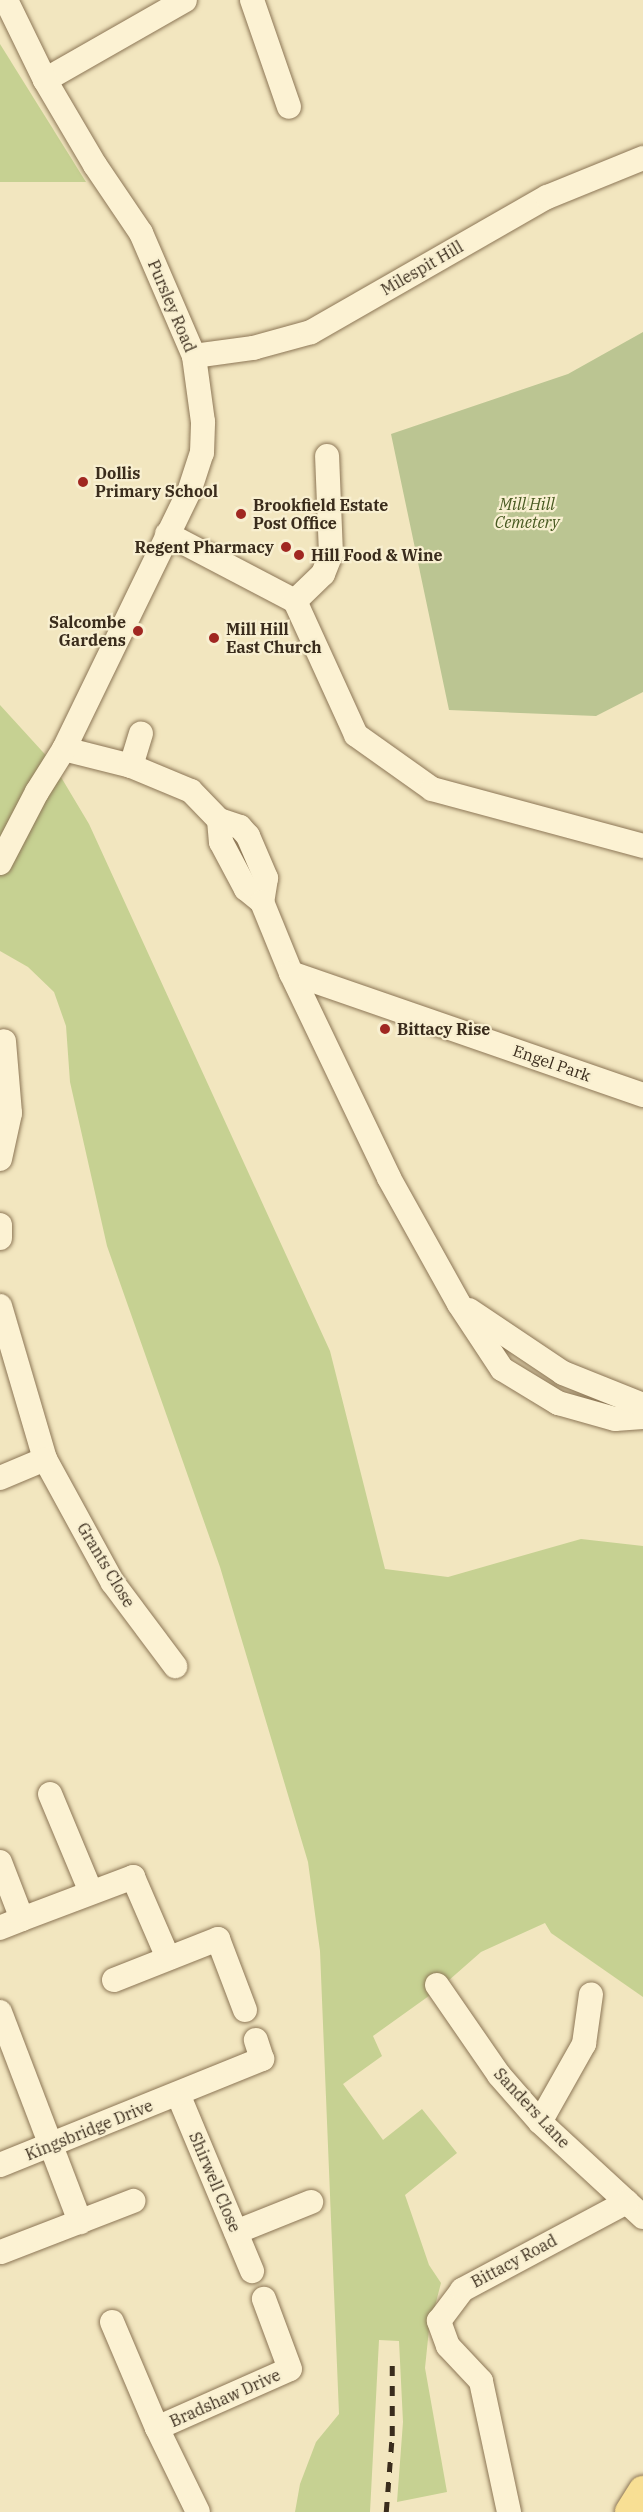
<!DOCTYPE html>
<style>
body{margin:0}
#map{position:relative;width:643px;height:2512px;overflow:hidden;background:#f2e6bf;font-family:"IBM Plex Serif",serif}
div>[style]{position:absolute}
.green>*{inset:0;background:#c6d192}
.cemetery>*{inset:0;background:#bbc592}
.roads{filter:drop-shadow(0 0 2px #8c7656) drop-shadow(0 0 2px #8c7656)}
.minor>*{height:24px;margin:-12px;padding:0 12px;transform-origin:12px;border-radius:12px;background:#fcf2d3}
.major>*{height:30px;margin:-15px;padding:0 15px;transform-origin:15px;border-radius:15px;background:#f8df94}
.rail>*{height:4.5px;margin-top:-2.25px;transform-origin:0;background:repeating-linear-gradient(90deg,#3a2c1c 0 10px,transparent 0 20px)}
.dots>*{width:16px;height:16px;translate:-50% -50%;box-sizing:border-box;border:3px solid #f8efd0;border-radius:50%}
span{translate:-50% -50%;white-space:nowrap;text-align:center;line-height:1.15;-webkit-text-stroke:4.5px #f8efd0;paint-order:stroke}
.street-label{font-size:16px;color:#3a2c1c}
.poi-label{font-size:16px;color:#3a2c1c;font-weight:700}
.left{translate:0 -50%;text-align:left}
.right{translate:-100% -50%;text-align:right}
.park-label{font-size:16px;color:#475920;font-style:italic}
</style>
<div id="map">
<div class="green">
<i style="clip-path:polygon(0 44px,86px 182px,0 182px)"></i>
<i style="clip-path:polygon(0 705px,52px 762px,89px 824px,330px 1351px,385px 1569px,448px 1577px,581px 1539px,643px 1546px,643px 1997px,551px 1933px,545px 1923px,481px 1952px,440px 1988px,373px 2036px,382px 2056px,343px 2084px,383px 2140px,422px 2109px,457px 2153px,405px 2195px,429px 2265px,441px 2283px,429px 2329px,425px 2368px,447px 2492px,397px 2502px,403px 2422px,399px 2341px,379px 2340px,370px 2512px,295px 2512px,300px 2484px,316px 2442px,339px 2414px,320px 1951px,308px 1862px,220px 1567px,107px 1246px,70px 1082px,66px 1026px,54px 992px,28px 967px,0 951px)"></i>
</div>
<div class="cemetery">
<i style="clip-path:polygon(643px 332px,643px 692px,596px 716px,449px 710px,391px 434px,568px 374px)"></i>
</div>
<div class="roads">
<div class="minor">
<i style="left:252px;top:0;width:113px;rotate:70.9deg"></i>
<i style="left:45px;top:80px;width:161px;rotate:-29.7deg"></i>
<i style="left:194px;top:356px;width:60px;rotate:-7.7deg"></i>
<i style="left:253px;top:348px;width:60px;rotate:-15.4deg"></i>
<i style="left:311px;top:332px;width:272px;rotate:-29.8deg"></i>
<i style="left:547px;top:197px;width:104px;rotate:-22.1deg"></i>
<i style="left:167px;top:534px;width:144px;rotate:27.6deg"></i>
<i style="left:295px;top:601px;width:147px;rotate:65.5deg"></i>
<i style="left:356px;top:735px;width:93px;rotate:35.4deg"></i>
<i style="left:432px;top:789px;width:219px;rotate:15.1deg"></i>
<i style="left:295px;top:601px;width:39px;rotate:-44deg"></i>
<i style="left:323px;top:574px;width:22px;rotate:-68deg"></i>
<i style="left:331px;top:554px;width:98px;rotate:-92.3deg"></i>
<i style="left:64px;top:749px;width:69px;rotate:14.2deg"></i>
<i style="left:131px;top:766px;width:65px;rotate:22.6deg"></i>
<i style="left:191px;top:791px;width:40px;rotate:46deg"></i>
<i style="left:219px;top:820px;width:22px;rotate:18deg"></i>
<i style="left:240px;top:827px;width:12px;rotate:48deg"></i>
<i style="left:248px;top:836px;width:46px;rotate:66.8deg"></i>
<i style="left:266px;top:878px;width:24px;rotate:99deg"></i>
<i style="left:131px;top:766px;width:34px;rotate:-73deg"></i>
<i style="left:219px;top:820px;width:22px;rotate:85deg"></i>
<i style="left:221px;top:842px;width:53px;rotate:62deg"></i>
<i style="left:246px;top:889px;width:21px;rotate:39deg"></i>
<i style="left:262px;top:902px;width:77px;rotate:67.8deg"></i>
<i style="left:291px;top:973px;width:227px;rotate:64.4deg"></i>
<i style="left:389px;top:1178px;width:144px;rotate:60.9deg"></i>
<i style="left:459px;top:1304px;width:78px;rotate:56.5deg"></i>
<i style="left:502px;top:1369px;width:66px;rotate:31.3deg"></i>
<i style="left:558px;top:1403px;width:59px;rotate:15.7deg"></i>
<i style="left:615px;top:1419px;width:28px;rotate:-4deg"></i>
<i style="left:0;top:863px;width:80px;rotate:-62.5deg"></i>
<i style="left:37px;top:792px;width:51px;rotate:-57.9deg"></i>
<i style="left:64px;top:749px;width:289px;rotate:-64.1deg"></i>
<i style="left:190px;top:489px;width:38px;rotate:-72deg"></i>
<i style="left:202px;top:453px;width:31px;rotate:-88deg"></i>
<i style="left:203px;top:422px;width:67px;rotate:-97.8deg"></i>
<i style="left:194px;top:356px;width:134px;rotate:-113.3deg"></i>
<i style="left:141px;top:233px;width:82px;rotate:-124.1deg"></i>
<i style="left:95px;top:165px;width:99px;rotate:-120.5deg"></i>
<i style="left:45px;top:80px;width:89px;rotate:-116deg"></i>
<i style="left:291px;top:973px;width:373px;rotate:19.1deg"></i>
<i style="left:0;top:1159px;width:47px;rotate:-77.7deg"></i>
<i style="left:10px;top:1113px;width:72px;rotate:-94.8deg"></i>
<i style="left:0;top:1225px;width:13px;rotate:90deg"></i>
<i style="left:0;top:1306px;width:159px;rotate:73.6deg"></i>
<i style="left:45px;top:1459px;width:141px;rotate:61.3deg"></i>
<i style="left:113px;top:1583px;width:104px;rotate:53.2deg"></i>
<i style="left:469px;top:1310px;width:113px;rotate:33.8deg"></i>
<i style="left:563px;top:1373px;width:86px;rotate:21.8deg"></i>
<i style="left:0;top:1478px;width:49px;rotate:-22.9deg"></i>
<i style="left:50px;top:1794px;width:106px;rotate:67.3deg"></i>
<i style="left:0;top:1862px;width:61px;rotate:68.9deg"></i>
<i style="left:22px;top:1919px;width:24px;rotate:158deg"></i>
<i style="left:22px;top:1919px;width:119px;rotate:-20.7deg"></i>
<i style="left:133px;top:1877px;width:88px;rotate:66.6deg"></i>
<i style="left:114px;top:1980px;width:112px;rotate:-21.5deg"></i>
<i style="left:218px;top:1939px;width:76px;rotate:69.2deg"></i>
<i style="left:437px;top:1985px;width:109px;rotate:55.4deg"></i>
<i style="left:499px;top:2075px;width:62px;rotate:48.9deg"></i>
<i style="left:540px;top:2122px;width:140px;rotate:42.7deg"></i>
<i style="left:0;top:2012px;width:225px;rotate:69.1deg"></i>
<i style="left:178px;top:2094px;width:192px;rotate:67.3deg"></i>
<i style="left:540px;top:2122px;width:90px;rotate:-60.6deg"></i>
<i style="left:584px;top:2044px;width:50px;rotate:-82deg"></i>
<i style="left:0;top:2165px;width:283px;rotate:-22deg"></i>
<i style="left:262px;top:2059px;width:20px;rotate:-108deg"></i>
<i style="left:236px;top:2232px;width:81px;rotate:-21.8deg"></i>
<i style="left:1px;top:2252px;width:142px;rotate:-21.1deg"></i>
<i style="left:112px;top:2322px;width:115px;rotate:67deg"></i>
<i style="left:157px;top:2428px;width:93px;rotate:64deg"></i>
<i style="left:157px;top:2428px;width:145px;rotate:-23.9deg"></i>
<i style="left:290px;top:2369px;width:75px;rotate:-110.4deg"></i>
<i style="left:509px;top:2512px;width:134px;rotate:-102.1deg"></i>
<i style="left:481px;top:2381px;width:48px;rotate:-133.3deg"></i>
<i style="left:448px;top:2346px;width:27px;rotate:-110deg"></i>
<i style="left:439px;top:2321px;width:39px;rotate:-53deg"></i>
<i style="left:462px;top:2290px;width:187px;rotate:-28.1deg"></i>
</div>
<div class="major">
<i style="left:630px;top:2512px;width:25px;rotate:-58deg"></i>
</div>
</div>
<div class="rail">
<i style="left:386px;top:2512px;width:76px;rotate:-85.5deg"></i>
<i style="left:392px;top:2436px;width:79px;rotate:-90deg"></i>
</div>
<div class="dots">
<i style="left:83px;top:482px;background:#a02721"></i>
<i style="left:241px;top:514px;background:#a02721"></i>
<i style="left:286px;top:547px;background:#a02721"></i>
<i style="left:299px;top:555px;background:#a02721"></i>
<i style="left:138px;top:631px;background:#a02721"></i>
<i style="left:214px;top:638px;background:#a02721"></i>
<i style="left:385px;top:1029px;background:#a02721"></i>
</div>
<div class="street-label">
<span style="left:422px;top:268px;rotate:-30deg">Milespit Hill</span>
<span style="left:172px;top:306px;rotate:67deg">Pursley Road</span>
<span style="left:552px;top:1063px;rotate:19deg">Engel Park</span>
<span style="left:106px;top:1565px;rotate:59deg">Grants Close</span>
<span style="left:532px;top:2108px;rotate:47deg">Sanders Lane</span>
<span style="left:89px;top:2130px;rotate:-22deg">Kingsbridge Drive</span>
<span style="left:215px;top:2182px;rotate:67deg">Shirwell Close</span>
<span style="left:514px;top:2261px;rotate:-28deg">Bittacy Road</span>
<span style="left:225px;top:2398px;rotate:-24deg">Bradshaw Drive</span>
</div>
<div class="poi-label">
<span class="left" style="left:95px;top:482px">Dollis<br>Primary School</span>
<span class="left" style="left:253px;top:514px">Brookfield Estate<br>Post Office</span>
<span class="right" style="left:274px;top:547px">Regent Pharmacy</span>
<span class="left" style="left:311px;top:555px">Hill Food &amp; Wine</span>
<span class="right" style="left:126px;top:631px">Salcombe<br>Gardens</span>
<span class="left" style="left:226px;top:638px">Mill Hill<br>East Church</span>
<span class="left" style="left:397px;top:1029px">Bittacy Rise</span>
</div>
<div class="park-label">
<span style="left:527px;top:513px">Mill Hill<br>Cemetery</span>
</div>
</div>
